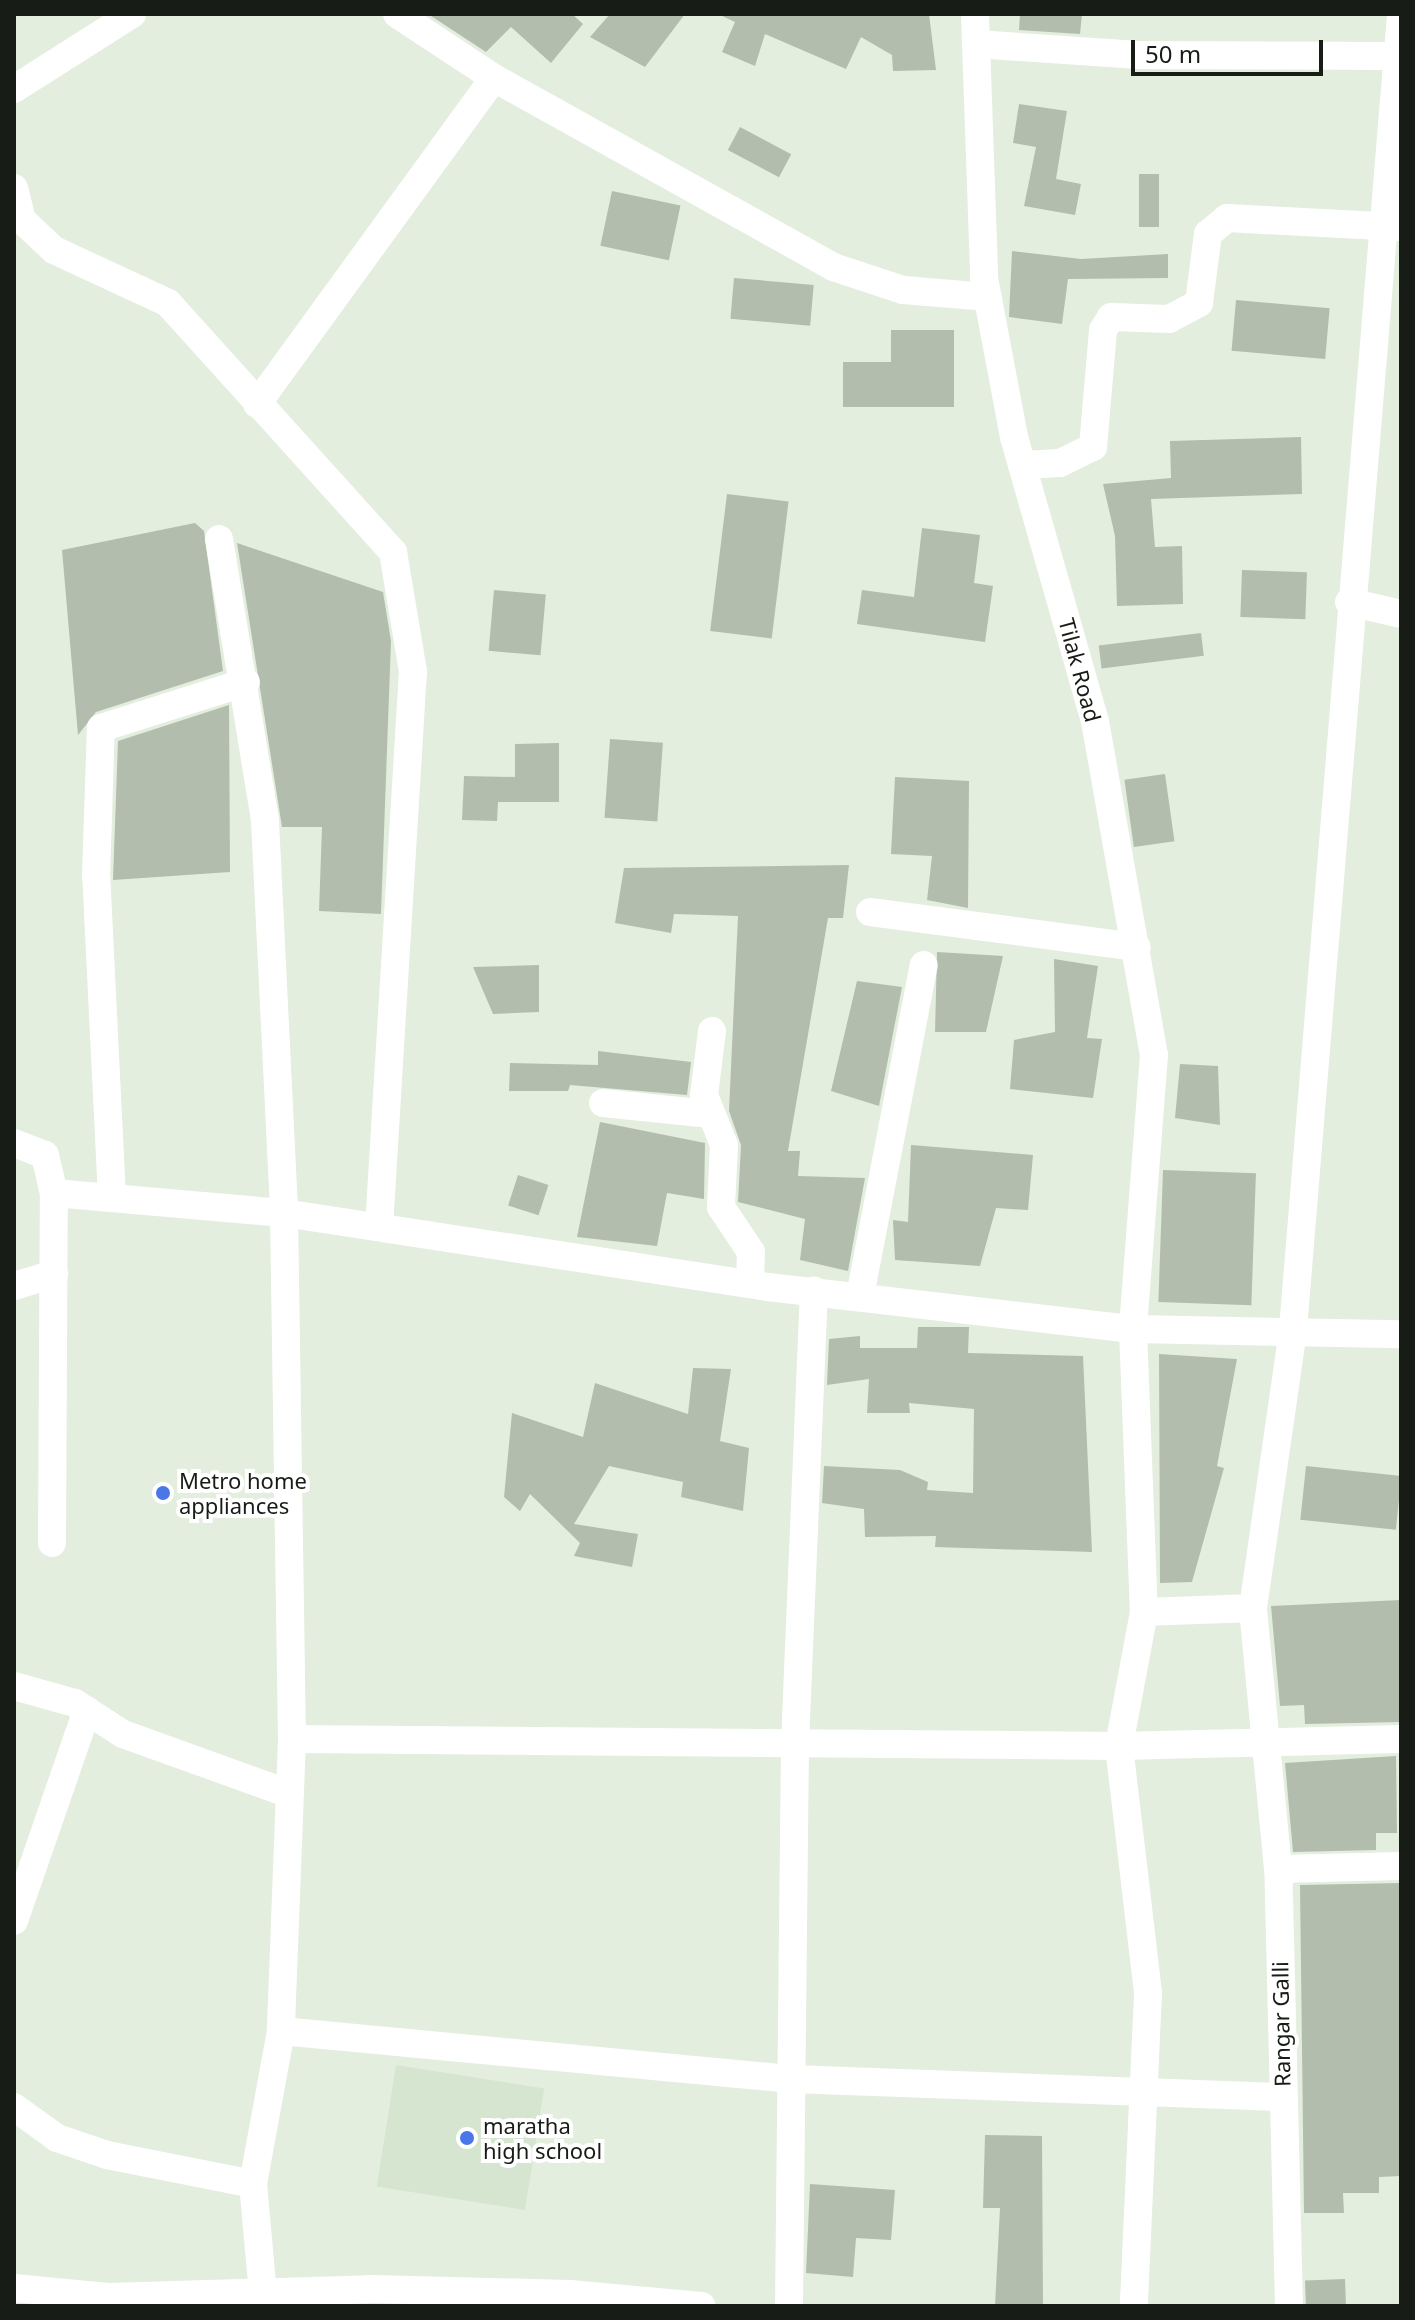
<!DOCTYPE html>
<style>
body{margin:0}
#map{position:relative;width:1415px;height:2320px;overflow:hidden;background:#e3eede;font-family:"Noto Sans",sans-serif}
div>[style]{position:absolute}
.built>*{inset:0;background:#d5e5cf;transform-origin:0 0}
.building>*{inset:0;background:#b3bdae;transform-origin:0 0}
.minor>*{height:28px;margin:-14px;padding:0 14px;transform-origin:14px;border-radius:14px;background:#fff}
.dots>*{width:22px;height:22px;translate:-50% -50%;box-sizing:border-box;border:4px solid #fff;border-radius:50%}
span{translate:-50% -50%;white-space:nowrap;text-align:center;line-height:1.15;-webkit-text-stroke:8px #fff;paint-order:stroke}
.street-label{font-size:22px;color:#181c16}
.poi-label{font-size:22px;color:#181c16}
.left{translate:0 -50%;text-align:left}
.frame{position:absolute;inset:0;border:16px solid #181c16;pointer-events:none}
.scale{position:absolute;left:1131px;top:40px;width:192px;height:36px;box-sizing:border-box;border:4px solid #181c16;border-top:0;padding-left:10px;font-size:24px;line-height:28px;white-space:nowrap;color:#181c16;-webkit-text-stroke:6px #fff;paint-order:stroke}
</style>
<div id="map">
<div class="built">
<i style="left:396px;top:2065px;width:150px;height:123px;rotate:9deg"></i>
</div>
<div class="building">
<i style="clip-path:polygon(428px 14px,572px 14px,583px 24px,551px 63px,511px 27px,486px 52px)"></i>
<i style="clip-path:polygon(610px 14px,685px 14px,645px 67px,590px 37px)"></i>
<i style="clip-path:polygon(718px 14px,929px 14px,936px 70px,893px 71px,892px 55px,861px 37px,846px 69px,765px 34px,755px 66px,722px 52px,735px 22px)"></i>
<i style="clip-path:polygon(1020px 14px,1082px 14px,1080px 34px,1019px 30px)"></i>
<i style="clip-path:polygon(1019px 104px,1067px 111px,1056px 179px,1081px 184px,1075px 215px,1024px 206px,1036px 147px,1013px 143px)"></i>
<i style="left:740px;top:127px;width:58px;height:26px;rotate:28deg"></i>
<i style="left:1139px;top:174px;width:20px;height:53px"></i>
<i style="left:612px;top:191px;width:70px;height:56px;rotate:12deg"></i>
<i style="clip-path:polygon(1012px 251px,1081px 259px,1168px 254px,1168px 278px,1068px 279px,1062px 324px,1009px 317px)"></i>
<i style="left:734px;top:278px;width:80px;height:41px;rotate:5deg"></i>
<i style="left:1236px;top:300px;width:94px;height:51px;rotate:5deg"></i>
<i style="clip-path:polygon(891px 330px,954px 330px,954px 407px,843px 407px,843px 362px,891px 362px)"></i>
<i style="clip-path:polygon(1301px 437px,1302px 494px,1151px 499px,1155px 547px,1182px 546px,1183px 604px,1117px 606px,1115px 536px,1103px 484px,1171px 478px,1170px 441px)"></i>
<i style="left:727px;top:494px;width:62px;height:138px;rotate:7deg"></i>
<i style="clip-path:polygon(195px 523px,204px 531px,223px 671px,96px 712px,78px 735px,62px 550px)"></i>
<i style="clip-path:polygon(922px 528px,980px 535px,974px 583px,993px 586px,985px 642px,857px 624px,862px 590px,914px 597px)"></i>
<i style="clip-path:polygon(237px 543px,383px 592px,391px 641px,381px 914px,319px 911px,322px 827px,282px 827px)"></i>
<i style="left:1242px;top:570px;width:65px;height:47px;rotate:2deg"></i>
<i style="left:494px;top:590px;width:52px;height:61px;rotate:5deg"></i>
<i style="left:1201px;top:633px;width:23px;height:103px;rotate:83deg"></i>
<i style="clip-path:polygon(229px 705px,230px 872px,113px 880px,118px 741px)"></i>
<i style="left:610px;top:739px;width:53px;height:79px;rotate:4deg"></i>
<i style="clip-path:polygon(559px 743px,559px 802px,498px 802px,497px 821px,462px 820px,464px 776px,515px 777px,515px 744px)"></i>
<i style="left:1165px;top:774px;width:68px;height:41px;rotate:82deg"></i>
<i style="clip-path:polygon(895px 777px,969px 781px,968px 908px,927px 900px,932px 856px,891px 854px)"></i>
<i style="clip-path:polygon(849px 865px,843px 918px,828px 918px,788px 1151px,800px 1151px,798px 1176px,865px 1178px,848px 1271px,800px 1260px,805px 1219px,738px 1202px,741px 1145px,729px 1111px,738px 916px,674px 914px,671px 933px,615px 923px,624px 868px)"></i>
<i style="clip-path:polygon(937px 952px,1003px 956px,986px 1032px,935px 1032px)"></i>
<i style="clip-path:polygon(1054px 959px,1098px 966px,1087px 1038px,1102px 1039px,1093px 1098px,1010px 1089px,1014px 1040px,1055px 1032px)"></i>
<i style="clip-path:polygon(539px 965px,539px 1012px,493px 1014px,473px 967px)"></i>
<i style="clip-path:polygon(857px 981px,902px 987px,879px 1106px,831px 1091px)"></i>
<i style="clip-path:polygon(598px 1051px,691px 1062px,687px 1095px,570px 1085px,568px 1091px,509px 1091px,510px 1063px,598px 1065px)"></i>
<i style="clip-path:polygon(1180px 1064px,1218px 1066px,1220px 1125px,1175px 1118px)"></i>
<i style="clip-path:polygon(600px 1122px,705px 1143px,704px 1199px,667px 1193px,657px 1246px,577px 1237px)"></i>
<i style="clip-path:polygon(911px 1145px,1033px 1155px,1028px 1210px,996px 1208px,980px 1266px,895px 1260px,893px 1220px,908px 1222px)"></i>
<i style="left:1163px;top:1170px;width:93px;height:132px;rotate:2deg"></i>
<i style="left:518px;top:1175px;width:32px;height:32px;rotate:18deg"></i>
<i style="clip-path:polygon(918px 1327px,969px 1327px,968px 1353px,1083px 1356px,1092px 1552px,935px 1547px,936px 1536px,865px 1537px,864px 1509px,822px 1503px,824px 1466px,900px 1470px,928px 1482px,927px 1490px,973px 1493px,974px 1409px,909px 1403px,910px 1413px,867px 1413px,869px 1379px,827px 1385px,829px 1339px,860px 1336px,860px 1348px,917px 1348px)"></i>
<i style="clip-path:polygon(1159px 1354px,1237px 1359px,1217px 1466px,1224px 1468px,1192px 1582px,1160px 1583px)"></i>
<i style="clip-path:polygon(693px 1368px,731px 1369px,720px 1441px,749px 1448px,743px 1511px,681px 1497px,683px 1482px,609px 1466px,574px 1524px,638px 1534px,632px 1567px,574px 1556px,580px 1543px,530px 1494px,520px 1511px,504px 1497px,512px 1413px,583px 1437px,595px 1383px,688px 1414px)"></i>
<i style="left:1306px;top:1466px;width:96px;height:54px;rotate:6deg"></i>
<i style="clip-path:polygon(1401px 1600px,1401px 1722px,1305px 1724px,1304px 1705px,1280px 1706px,1271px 1606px)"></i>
<i style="clip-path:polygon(1396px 1756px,1397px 1833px,1376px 1833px,1376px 1850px,1293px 1852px,1285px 1763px)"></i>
<i style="clip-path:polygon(1401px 1883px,1401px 2176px,1379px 2177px,1379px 2193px,1343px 2193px,1344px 2213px,1304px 2213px,1300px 1885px)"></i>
<i style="clip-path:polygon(985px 2135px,1042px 2136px,1043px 2306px,995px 2306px,1000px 2208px,983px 2208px)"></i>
<i style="clip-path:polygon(810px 2184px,895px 2190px,891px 2240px,856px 2238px,853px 2277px,806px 2273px)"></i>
<i style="left:1345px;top:2279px;width:27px;height:40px;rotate:88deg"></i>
</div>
<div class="minor">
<i style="left:397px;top:14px;width:116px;rotate:33.4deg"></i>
<i style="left:494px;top:78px;width:388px;rotate:29.1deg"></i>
<i style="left:833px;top:267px;width:74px;rotate:18.2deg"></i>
<i style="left:903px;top:290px;width:85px;rotate:4.7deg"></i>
<i style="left:975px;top:14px;width:264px;rotate:88deg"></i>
<i style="left:984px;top:278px;width:162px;rotate:79.3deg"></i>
<i style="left:1014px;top:437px;width:295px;rotate:74.1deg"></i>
<i style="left:1095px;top:721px;width:339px;rotate:80deg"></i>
<i style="left:1154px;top:1055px;width:275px;rotate:94.4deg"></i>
<i style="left:1133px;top:1329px;width:283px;rotate:87.8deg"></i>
<i style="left:1144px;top:1612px;width:136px;rotate:100.6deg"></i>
<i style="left:1119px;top:1746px;width:249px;rotate:83.3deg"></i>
<i style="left:1148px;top:1993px;width:313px;rotate:92.6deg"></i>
<i style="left:976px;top:44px;width:163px;rotate:3.9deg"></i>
<i style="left:1139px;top:55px;width:258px;rotate:0.2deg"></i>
<i style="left:14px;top:89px;width:140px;rotate:-32.4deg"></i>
<i style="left:14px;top:188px;width:33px;rotate:76deg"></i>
<i style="left:22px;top:220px;width:44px;rotate:43.2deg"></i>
<i style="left:54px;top:250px;width:126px;rotate:24.9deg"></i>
<i style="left:168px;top:303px;width:336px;rotate:47.9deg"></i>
<i style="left:393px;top:552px;width:121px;rotate:80.5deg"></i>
<i style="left:413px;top:671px;width:557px;rotate:93.5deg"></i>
<i style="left:257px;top:404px;width:403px;rotate:-54deg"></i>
<i style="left:1022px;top:465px;width:38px;rotate:-3deg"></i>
<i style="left:1060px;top:463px;width:37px;rotate:-26deg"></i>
<i style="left:1093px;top:447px;width:117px;rotate:-85.1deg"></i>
<i style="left:1103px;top:330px;width:15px;rotate:-58deg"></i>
<i style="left:1111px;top:317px;width:58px;rotate:2deg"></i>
<i style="left:1169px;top:319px;width:34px;rotate:-28deg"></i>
<i style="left:1199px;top:303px;width:70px;rotate:-82.6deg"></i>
<i style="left:1208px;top:234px;width:25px;rotate:-40deg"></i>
<i style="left:1227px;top:218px;width:173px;rotate:3deg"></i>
<i style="left:219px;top:539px;width:286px;rotate:80.7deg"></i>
<i style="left:265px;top:821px;width:392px;rotate:87.2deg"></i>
<i style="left:284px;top:1213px;width:526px;rotate:89.13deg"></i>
<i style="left:292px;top:1739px;width:292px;rotate:92.2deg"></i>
<i style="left:281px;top:2031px;width:156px;rotate:100.4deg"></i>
<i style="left:253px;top:2184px;width:122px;rotate:84.8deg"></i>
<i style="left:1349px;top:602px;width:53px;rotate:13deg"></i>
<i style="left:870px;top:912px;width:269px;rotate:7.5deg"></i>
<i style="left:712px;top:1031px;width:64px;rotate:97.1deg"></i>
<i style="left:704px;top:1095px;width:54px;rotate:68.2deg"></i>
<i style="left:724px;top:1145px;width:62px;rotate:92.8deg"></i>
<i style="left:721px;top:1207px;width:54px;rotate:56.3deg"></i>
<i style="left:751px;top:1252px;width:32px;rotate:92deg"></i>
<i style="left:603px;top:1103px;width:108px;rotate:5.9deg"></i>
<i style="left:14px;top:1143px;width:33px;rotate:21deg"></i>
<i style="left:45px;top:1155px;width:39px;rotate:77deg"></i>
<i style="left:54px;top:1193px;width:231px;rotate:5deg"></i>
<i style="left:284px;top:1213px;width:490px;rotate:8.7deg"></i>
<i style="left:768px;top:1287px;width:367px;rotate:6.6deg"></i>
<i style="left:1133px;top:1329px;width:268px;rotate:1.1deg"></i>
<i style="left:112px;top:1198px;width:322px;rotate:-92.8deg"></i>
<i style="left:96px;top:876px;width:148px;rotate:-88.1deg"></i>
<i style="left:101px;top:728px;width:152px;rotate:-17.6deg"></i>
<i style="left:14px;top:1286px;width:42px;rotate:-16.7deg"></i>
<i style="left:860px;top:1296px;width:337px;rotate:-79.1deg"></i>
<i style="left:52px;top:1543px;width:350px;rotate:-89.7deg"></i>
<i style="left:1144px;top:1612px;width:109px;rotate:-2.1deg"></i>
<i style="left:14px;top:1686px;width:63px;rotate:15.6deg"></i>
<i style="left:75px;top:1703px;width:57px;rotate:32.9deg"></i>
<i style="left:123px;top:1734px;width:177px;rotate:19.8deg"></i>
<i style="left:292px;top:1739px;width:827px;rotate:0.48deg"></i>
<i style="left:1119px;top:1746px;width:282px;rotate:-1.4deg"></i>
<i style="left:1278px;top:1869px;width:123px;rotate:-1.4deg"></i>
<i style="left:14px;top:1921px;width:223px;rotate:-70.9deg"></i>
<i style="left:281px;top:2031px;width:512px;rotate:5.38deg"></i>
<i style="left:791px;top:2079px;width:491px;rotate:2.1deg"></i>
<i style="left:14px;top:2107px;width:53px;rotate:35.8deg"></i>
<i style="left:57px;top:2138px;width:53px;rotate:18.8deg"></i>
<i style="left:107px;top:2155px;width:149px;rotate:11.2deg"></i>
<i style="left:14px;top:2288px;width:94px;rotate:5.5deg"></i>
<i style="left:108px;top:2297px;width:262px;rotate:-1.7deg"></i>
<i style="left:370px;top:2289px;width:200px;rotate:1.4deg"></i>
<i style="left:570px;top:2294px;width:132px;rotate:5.2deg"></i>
<i style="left:789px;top:2306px;width:563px;rotate:-89.39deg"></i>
<i style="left:795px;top:1743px;width:453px;rotate:-87.6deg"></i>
<i style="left:1289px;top:2306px;width:437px;rotate:-91.4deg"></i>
<i style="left:1278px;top:1869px;width:262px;rotate:-95.5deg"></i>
<i style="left:1253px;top:1608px;width:282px;rotate:-81.8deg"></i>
<i style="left:1293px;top:1329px;width:1319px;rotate:-85.3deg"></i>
</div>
<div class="dots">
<i style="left:163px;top:1493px;background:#4976e9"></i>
<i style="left:467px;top:2138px;background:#4976e9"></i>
</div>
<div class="street-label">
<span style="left:1080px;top:670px;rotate:75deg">Tilak Road</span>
<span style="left:1281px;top:2024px;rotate:-91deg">Rangar Galli</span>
</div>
<div class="poi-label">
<span class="left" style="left:179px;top:1493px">Metro home<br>appliances</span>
<span class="left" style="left:483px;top:2138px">maratha<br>high school</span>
</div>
<div class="frame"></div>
<div class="scale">50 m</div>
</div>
